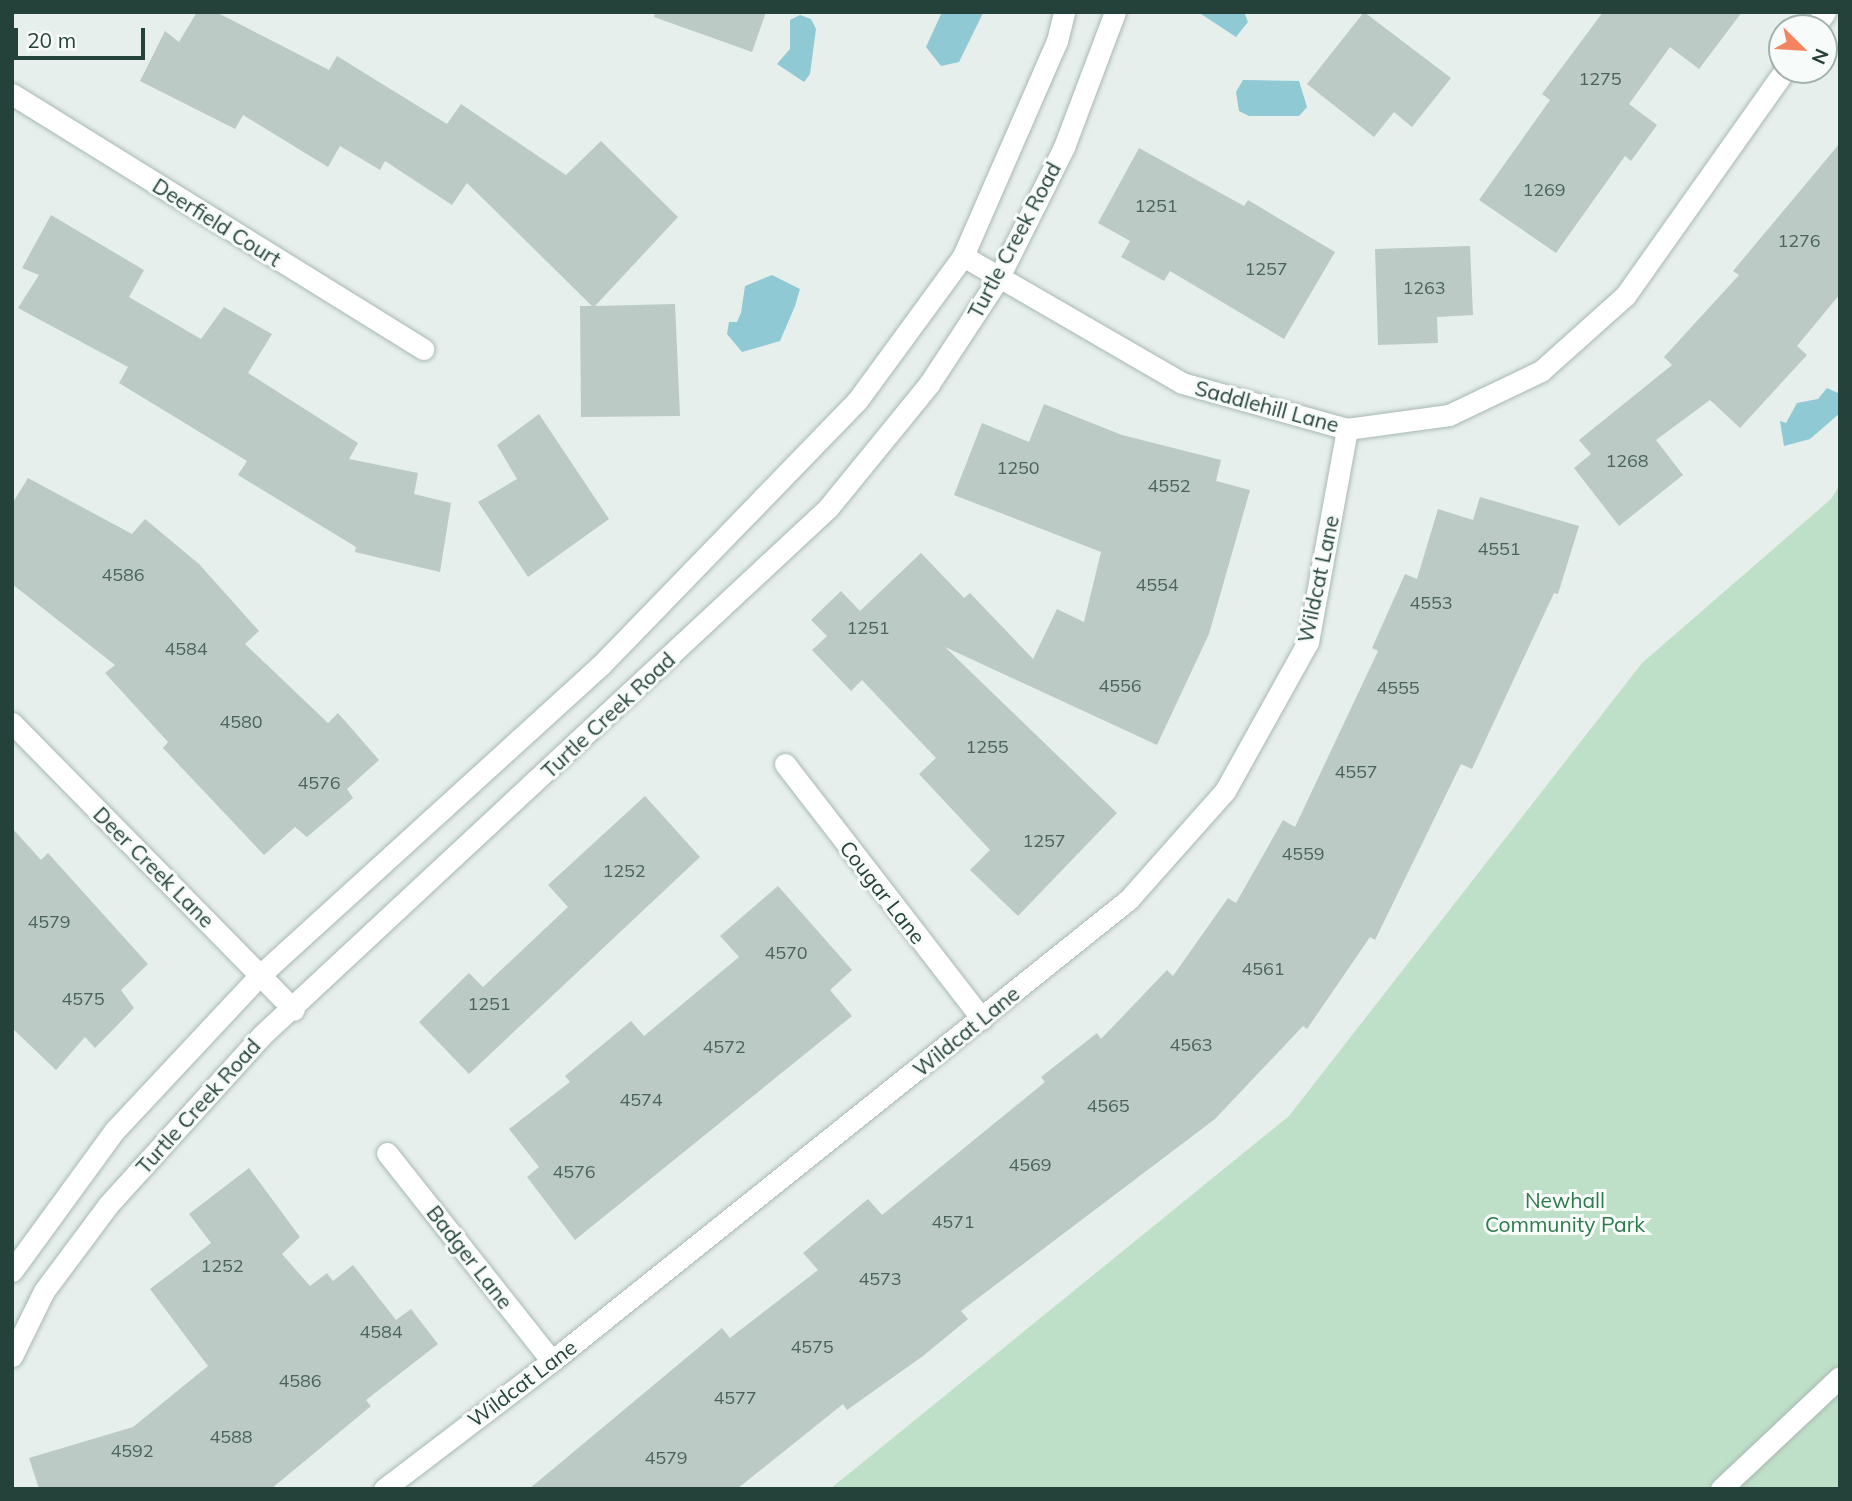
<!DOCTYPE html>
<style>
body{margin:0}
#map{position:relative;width:1852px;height:1501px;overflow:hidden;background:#e6efeb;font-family:Mulish,sans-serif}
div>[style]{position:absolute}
.green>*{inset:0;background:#bfe0c8}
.water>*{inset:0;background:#8ec9d4}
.building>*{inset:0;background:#bbcac4}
.roads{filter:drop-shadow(0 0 2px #a8b8b2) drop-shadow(0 0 2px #a8b8b2)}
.service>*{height:21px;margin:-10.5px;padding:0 10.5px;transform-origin:10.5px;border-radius:10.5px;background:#fff}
.minor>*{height:21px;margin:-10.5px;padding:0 10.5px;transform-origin:10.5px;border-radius:10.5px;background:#fff}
.tertiary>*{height:21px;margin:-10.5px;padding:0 10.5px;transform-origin:10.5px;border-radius:10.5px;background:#fff}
span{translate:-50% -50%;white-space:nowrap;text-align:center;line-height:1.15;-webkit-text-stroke:6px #f7fbf9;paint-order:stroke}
.number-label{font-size:18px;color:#4a645c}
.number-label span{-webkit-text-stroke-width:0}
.street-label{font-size:21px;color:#24423a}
.park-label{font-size:21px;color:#2d7a4b}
.frame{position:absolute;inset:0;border:14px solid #24423a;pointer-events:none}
.north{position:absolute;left:1768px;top:14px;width:70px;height:70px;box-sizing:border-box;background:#f7fbf9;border:2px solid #a3b1ad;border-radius:50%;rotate:114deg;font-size:19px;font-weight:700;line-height:28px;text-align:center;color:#24423a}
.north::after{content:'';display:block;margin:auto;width:24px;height:32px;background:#f4845f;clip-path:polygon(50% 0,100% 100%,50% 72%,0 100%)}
.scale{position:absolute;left:14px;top:28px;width:131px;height:32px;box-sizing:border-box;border:4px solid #24423a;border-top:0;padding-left:9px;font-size:21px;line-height:24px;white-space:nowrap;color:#24423a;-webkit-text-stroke:5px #f7fbf9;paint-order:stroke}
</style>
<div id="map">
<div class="green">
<i style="clip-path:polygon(1840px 484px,1840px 1489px,830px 1489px,1289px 1116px,1642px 663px,1831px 499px)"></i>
</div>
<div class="water">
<i style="clip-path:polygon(942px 12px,983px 13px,959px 62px,941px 66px,926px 47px)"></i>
<i style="clip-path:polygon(1198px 12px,1244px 12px,1248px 22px,1236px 37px)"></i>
<i style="clip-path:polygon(800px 15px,811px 19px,816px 29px,810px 74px,804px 82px,777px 64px,790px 49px,790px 20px)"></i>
<i style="clip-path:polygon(1243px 80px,1299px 81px,1307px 107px,1299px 116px,1249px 116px,1239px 111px,1236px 92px)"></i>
<i style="clip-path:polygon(772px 275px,800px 289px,795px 306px,780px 341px,742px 352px,727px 334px,729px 322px,737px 322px,741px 313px,745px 286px)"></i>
<i style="clip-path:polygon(1827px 388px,1840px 394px,1840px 413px,1810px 439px,1784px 446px,1780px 421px,1786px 423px,1797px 403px,1818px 399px)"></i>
</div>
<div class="building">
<i style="clip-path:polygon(197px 12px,216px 12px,329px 70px,337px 56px,447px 124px,461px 104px,566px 175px,601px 141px,678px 217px,595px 306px,675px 304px,680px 416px,581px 417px,580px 306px,592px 306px,467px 183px,452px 205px,385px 161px,380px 170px,340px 146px,328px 167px,243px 115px,235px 129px,140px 81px,165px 31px,179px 42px)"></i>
<i style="clip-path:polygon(655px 12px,766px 12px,752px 52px,654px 17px)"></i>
<i style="clip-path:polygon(1364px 12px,1451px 78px,1412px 127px,1394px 112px,1374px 137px,1307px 84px)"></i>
<i style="clip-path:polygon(1603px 12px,1742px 12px,1699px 69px,1670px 47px,1629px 104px,1657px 125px,1631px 161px,1625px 156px,1556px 253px,1479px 200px,1550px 100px,1542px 94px)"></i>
<i style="clip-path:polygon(1840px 143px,1840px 294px,1797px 346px,1807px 355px,1740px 428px,1710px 400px,1656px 440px,1683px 475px,1619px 526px,1574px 468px,1591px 454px,1579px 440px,1672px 365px,1664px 357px,1739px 275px,1733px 271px)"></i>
<i style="clip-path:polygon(1139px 148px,1244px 206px,1248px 200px,1335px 252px,1284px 339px,1170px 271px,1164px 281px,1121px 257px,1130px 241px,1098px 223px)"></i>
<i style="clip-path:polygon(51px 215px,144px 270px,129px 297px,201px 339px,224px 307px,272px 334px,248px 373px,358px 443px,349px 459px,418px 473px,414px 494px,451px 503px,440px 572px,355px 552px,356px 547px,238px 475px,247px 461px,119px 383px,128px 367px,18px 308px,39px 275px,22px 268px)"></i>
<i style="clip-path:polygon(1470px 246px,1473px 315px,1437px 317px,1438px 343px,1378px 345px,1375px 249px)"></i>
<i style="clip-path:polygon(1044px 404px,1122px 435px,1221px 460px,1216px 481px,1250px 490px,1209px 634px,1157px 745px,945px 647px,1117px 813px,1018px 916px,970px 870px,990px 850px,919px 774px,936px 758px,862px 680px,851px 691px,812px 650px,827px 636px,811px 620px,841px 591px,860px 611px,921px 553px,964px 598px,970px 593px,1033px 659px,1057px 609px,1084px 622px,1101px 552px,954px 495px,982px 423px,1029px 442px)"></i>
<i style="clip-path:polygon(539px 414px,609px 519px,528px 577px,478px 502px,517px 479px,497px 445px)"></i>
<i style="clip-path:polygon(28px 478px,132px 534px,145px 519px,199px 564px,259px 631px,245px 644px,328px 723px,338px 713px,379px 760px,347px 789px,353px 798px,307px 837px,295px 827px,264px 855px,163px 748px,168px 742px,105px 673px,115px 665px,12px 584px,12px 504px)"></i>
<i style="clip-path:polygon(1480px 497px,1579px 526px,1558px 594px,1554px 593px,1472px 769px,1461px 764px,1375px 940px,1370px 937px,1307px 1029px,1303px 1026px,1215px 1119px,961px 1311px,968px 1319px,923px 1356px,847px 1410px,843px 1404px,737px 1489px,529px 1489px,722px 1328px,730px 1338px,818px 1270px,803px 1253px,868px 1199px,882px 1215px,1045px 1082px,1041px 1077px,1097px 1033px,1101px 1039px,1167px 970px,1173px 976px,1228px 898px,1236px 903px,1283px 820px,1295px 827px,1378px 651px,1372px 648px,1405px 574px,1417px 579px,1438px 509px,1473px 520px)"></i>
<i style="clip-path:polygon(645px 796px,700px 857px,469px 1074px,419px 1022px,469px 973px,483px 987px,568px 907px,548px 885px)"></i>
<i style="clip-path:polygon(12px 828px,41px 860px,48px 853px,148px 964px,121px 990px,134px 1008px,95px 1048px,85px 1037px,56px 1070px,12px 1028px)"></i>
<i style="clip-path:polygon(778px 886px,852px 970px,830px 990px,852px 1016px,575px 1240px,527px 1177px,539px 1167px,509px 1129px,570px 1082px,565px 1076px,631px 1021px,644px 1036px,739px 957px,720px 936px)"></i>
<i style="clip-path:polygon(249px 1168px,300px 1237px,282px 1254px,310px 1286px,327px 1273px,333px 1281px,353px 1265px,396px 1320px,411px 1309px,438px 1344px,366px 1400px,371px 1406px,271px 1489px,39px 1489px,29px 1458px,133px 1427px,208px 1366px,150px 1289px,211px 1243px,189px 1214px)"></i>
</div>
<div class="roads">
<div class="service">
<i style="left:1721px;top:1489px;width:163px;rotate:-43.3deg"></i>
</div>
<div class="minor">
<i style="left:1814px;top:28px;width:19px;rotate:-55deg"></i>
<i style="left:12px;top:94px;width:484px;rotate:31.8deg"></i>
<i style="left:963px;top:256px;width:253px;rotate:30.1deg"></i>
<i style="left:1182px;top:383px;width:171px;rotate:15.6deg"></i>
<i style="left:1347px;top:429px;width:103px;rotate:-7.8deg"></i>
<i style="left:1449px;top:415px;width:102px;rotate:-25.6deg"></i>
<i style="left:1541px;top:371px;width:113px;rotate:-41.8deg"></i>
<i style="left:1625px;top:296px;width:277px;rotate:-54.7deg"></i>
<i style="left:12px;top:723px;width:402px;rotate:45.5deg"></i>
<i style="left:785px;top:764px;width:322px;rotate:52.3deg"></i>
<i style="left:387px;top:1153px;width:265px;rotate:51.6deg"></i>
<i style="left:384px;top:1489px;width:211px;rotate:-37.3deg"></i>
<i style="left:552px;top:1361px;width:739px;rotate:-38.68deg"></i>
<i style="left:1129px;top:899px;width:144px;rotate:-48.4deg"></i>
<i style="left:1225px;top:791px;width:171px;rotate:-60.9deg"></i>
<i style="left:1308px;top:642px;width:217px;rotate:-79.6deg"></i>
</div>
<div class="tertiary">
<i style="left:12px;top:1271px;width:175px;rotate:-53.9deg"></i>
<i style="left:115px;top:1130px;width:209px;rotate:-46.9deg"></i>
<i style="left:258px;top:977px;width:462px;rotate:-42.3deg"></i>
<i style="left:600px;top:666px;width:369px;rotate:-45.9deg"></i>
<i style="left:857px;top:401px;width:180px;rotate:-53.8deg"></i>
<i style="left:963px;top:256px;width:235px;rotate:-66.4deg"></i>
<i style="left:1057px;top:41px;width:30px;rotate:-76deg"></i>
<i style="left:12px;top:1356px;width:72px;rotate:-63.8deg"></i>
<i style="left:44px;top:1291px;width:107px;rotate:-53.3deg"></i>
<i style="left:108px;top:1205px;width:228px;rotate:-47.8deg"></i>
<i style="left:261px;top:1036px;width:775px;rotate:-42.96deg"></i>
<i style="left:828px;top:508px;width:160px;rotate:-50.8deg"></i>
<i style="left:929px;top:384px;width:126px;rotate:-56.7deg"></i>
<i style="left:998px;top:279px;width:148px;rotate:-63.4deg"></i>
<i style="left:1064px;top:147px;width:144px;rotate:-69.3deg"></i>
</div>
</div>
<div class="number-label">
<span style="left:1600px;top:79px">1275</span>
<span style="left:1544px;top:190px">1269</span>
<span style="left:1156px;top:206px">1251</span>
<span style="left:1799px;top:241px">1276</span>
<span style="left:1266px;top:269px">1257</span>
<span style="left:1424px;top:288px">1263</span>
<span style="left:1627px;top:461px">1268</span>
<span style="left:1018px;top:468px">1250</span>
<span style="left:1169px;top:486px">4552</span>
<span style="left:1499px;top:549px">4551</span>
<span style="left:123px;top:575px">4586</span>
<span style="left:1157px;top:585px">4554</span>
<span style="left:1431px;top:603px">4553</span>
<span style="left:868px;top:628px">1251</span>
<span style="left:186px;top:649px">4584</span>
<span style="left:1120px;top:686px">4556</span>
<span style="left:1398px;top:688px">4555</span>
<span style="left:241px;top:722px">4580</span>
<span style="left:987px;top:747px">1255</span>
<span style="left:1356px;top:772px">4557</span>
<span style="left:319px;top:783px">4576</span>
<span style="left:1044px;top:841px">1257</span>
<span style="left:1303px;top:854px">4559</span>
<span style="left:624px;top:871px">1252</span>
<span style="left:49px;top:922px">4579</span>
<span style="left:786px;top:953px">4570</span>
<span style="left:1263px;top:969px">4561</span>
<span style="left:83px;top:999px">4575</span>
<span style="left:489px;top:1004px">1251</span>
<span style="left:1191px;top:1045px">4563</span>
<span style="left:724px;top:1047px">4572</span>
<span style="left:641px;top:1100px">4574</span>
<span style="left:1108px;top:1106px">4565</span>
<span style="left:1030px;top:1165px">4569</span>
<span style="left:574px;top:1172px">4576</span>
<span style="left:953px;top:1222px">4571</span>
<span style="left:222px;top:1266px">1252</span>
<span style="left:880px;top:1279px">4573</span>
<span style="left:381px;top:1332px">4584</span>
<span style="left:812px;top:1347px">4575</span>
<span style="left:300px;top:1381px">4586</span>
<span style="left:735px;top:1398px">4577</span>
<span style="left:231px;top:1437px">4588</span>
<span style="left:132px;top:1451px">4592</span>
<span style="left:666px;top:1458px">4579</span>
</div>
<div class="street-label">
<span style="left:217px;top:222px;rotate:32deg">Deerfield Court</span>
<span style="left:1014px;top:240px;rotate:-62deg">Turtle Creek Road</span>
<span style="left:1267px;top:406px;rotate:15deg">Saddlehill Lane</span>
<span style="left:1318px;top:579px;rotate:-78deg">Wildcat Lane</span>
<span style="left:608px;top:715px;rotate:-43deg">Turtle Creek Road</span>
<span style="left:154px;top:867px;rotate:45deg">Deer Creek Lane</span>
<span style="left:883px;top:892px;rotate:52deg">Cougar Lane</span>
<span style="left:966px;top:1031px;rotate:-39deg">Wildcat Lane</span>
<span style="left:198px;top:1106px;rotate:-48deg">Turtle Creek Road</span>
<span style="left:470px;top:1257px;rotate:52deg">Badger Lane</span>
<span style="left:522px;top:1383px;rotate:-37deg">Wildcat Lane</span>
</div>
<div class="park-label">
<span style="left:1565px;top:1212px">Newhall<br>Community Park</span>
</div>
<div class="frame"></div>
<div class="north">N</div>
<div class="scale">20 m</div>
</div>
